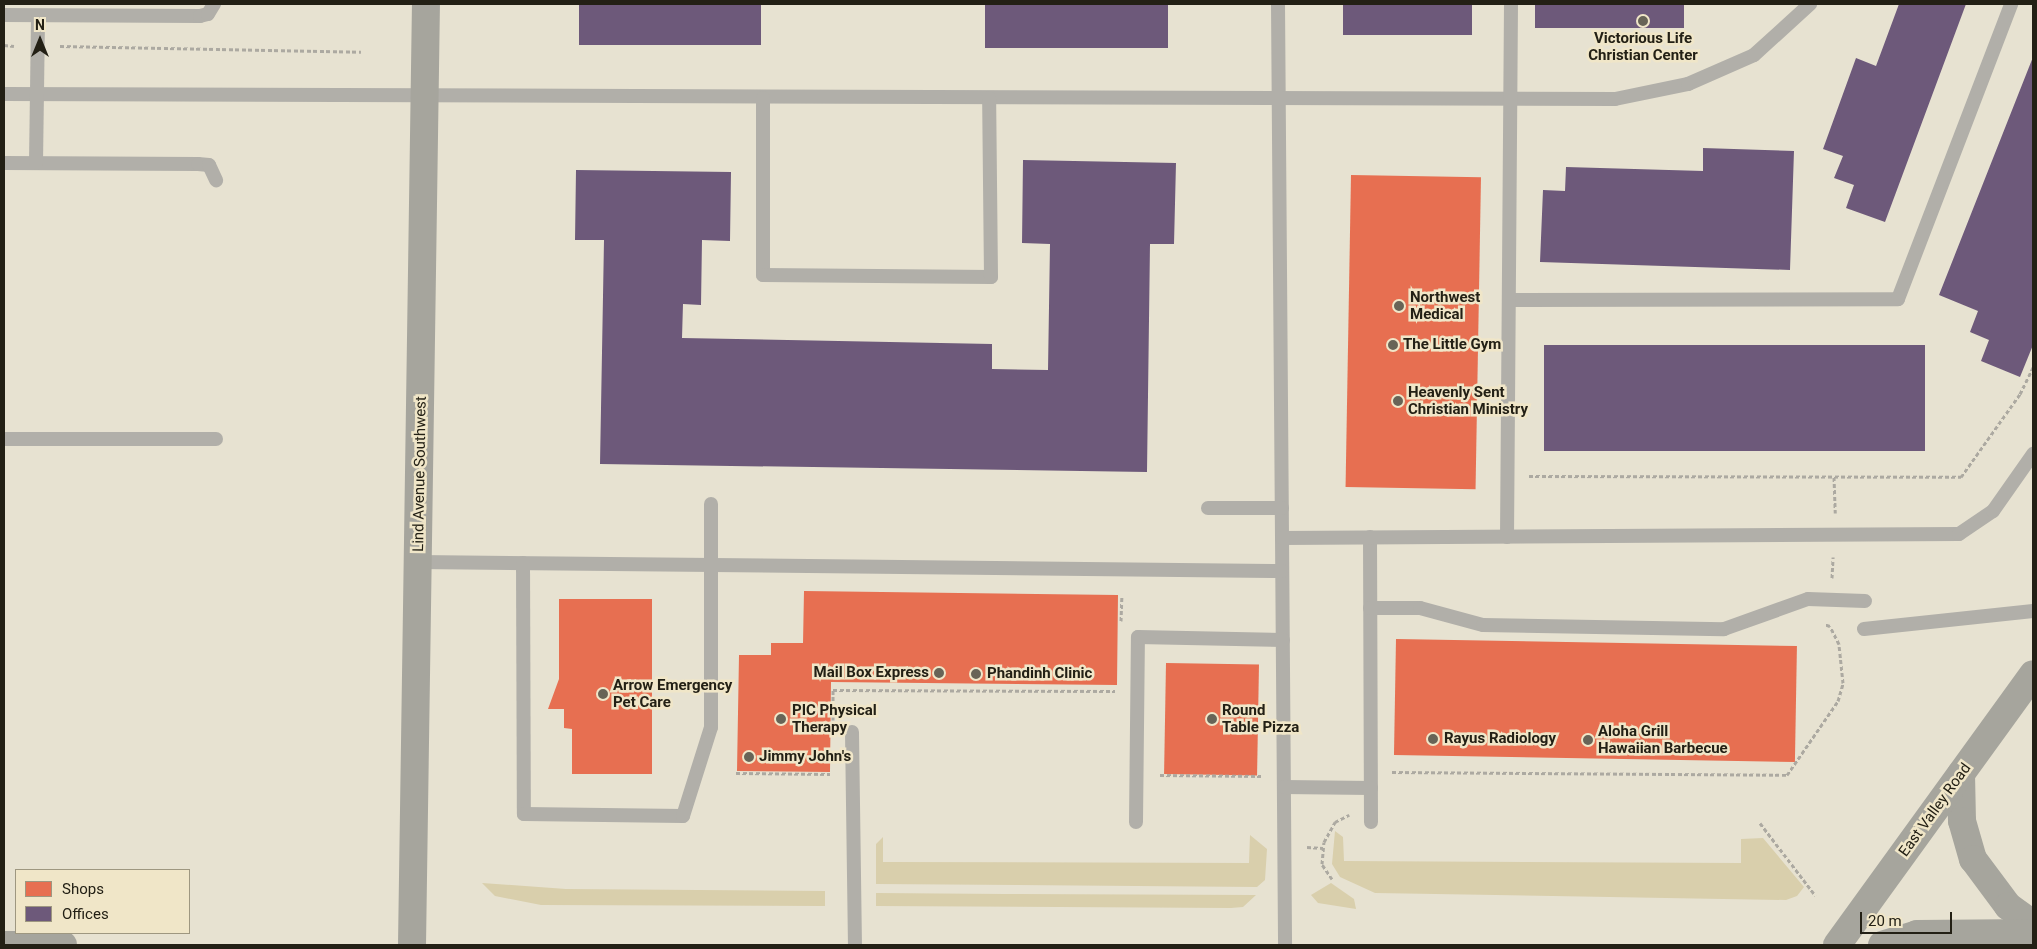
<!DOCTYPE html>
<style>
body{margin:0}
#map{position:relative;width:2037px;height:949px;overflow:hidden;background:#e7e2d1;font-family:Roboto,sans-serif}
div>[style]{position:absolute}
.green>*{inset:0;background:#d9cfac}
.shops>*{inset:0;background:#e76f51;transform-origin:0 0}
.offices>*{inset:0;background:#6d597a;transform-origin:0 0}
.path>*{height:3px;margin-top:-1.5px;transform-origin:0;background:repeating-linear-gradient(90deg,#aca9a1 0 4px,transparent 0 6.5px)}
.service>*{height:14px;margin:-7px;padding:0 7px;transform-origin:7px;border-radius:7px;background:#b1afa9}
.secondary>*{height:28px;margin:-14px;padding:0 14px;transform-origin:14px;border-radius:14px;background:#a6a59d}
.dots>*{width:14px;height:14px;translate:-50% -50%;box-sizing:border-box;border:2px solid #f0e6c8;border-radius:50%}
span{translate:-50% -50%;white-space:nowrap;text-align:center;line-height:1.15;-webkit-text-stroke:5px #f0e6c8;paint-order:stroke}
.poi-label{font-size:15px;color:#232015;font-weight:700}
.left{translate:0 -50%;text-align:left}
.right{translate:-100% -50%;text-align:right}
.street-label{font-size:15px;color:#232015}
.frame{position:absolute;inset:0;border:5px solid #232015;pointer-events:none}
.legend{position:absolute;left:15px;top:869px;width:175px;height:65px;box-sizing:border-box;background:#f0e6c8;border:1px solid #9e9780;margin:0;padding:6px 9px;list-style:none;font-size:15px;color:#232015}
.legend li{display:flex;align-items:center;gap:10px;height:25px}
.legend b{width:25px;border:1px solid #9e9780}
.north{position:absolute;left:15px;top:15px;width:50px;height:50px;-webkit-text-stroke:4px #f0e6c8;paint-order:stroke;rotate:0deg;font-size:14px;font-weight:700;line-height:20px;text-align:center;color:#232015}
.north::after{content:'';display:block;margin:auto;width:18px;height:22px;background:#232015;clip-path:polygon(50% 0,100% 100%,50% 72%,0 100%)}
.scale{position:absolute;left:1860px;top:912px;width:92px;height:22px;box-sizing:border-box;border:2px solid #232015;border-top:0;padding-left:6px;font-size:15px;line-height:18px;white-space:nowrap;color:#232015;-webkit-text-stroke:4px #f0e6c8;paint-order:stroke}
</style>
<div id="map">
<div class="green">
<i style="clip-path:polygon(1335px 831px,1343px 837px,1344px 861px,1741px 863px,1741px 839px,1763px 838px,1804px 887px,1797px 896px,1786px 900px,1375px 893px,1340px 877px,1332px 864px)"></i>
<i style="clip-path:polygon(1250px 835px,1267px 849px,1265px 880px,1257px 887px,876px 884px,876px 844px,883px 837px,883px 862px,1249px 863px)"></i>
<i style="clip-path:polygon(482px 883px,566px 889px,825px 891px,825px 906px,541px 905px,495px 896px)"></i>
<i style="clip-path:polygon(1331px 883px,1354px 899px,1356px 909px,1318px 903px,1311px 895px)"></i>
<i style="clip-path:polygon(876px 893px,1005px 894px,1256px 895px,1243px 907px,1231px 908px,876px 906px)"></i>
</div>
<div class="shops">
<i style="left:1351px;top:175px;width:130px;height:312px;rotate:1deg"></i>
<i style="clip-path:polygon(804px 591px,1118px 595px,1117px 685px,831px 682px,830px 772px,737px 771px,739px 655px,771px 655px,771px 643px,803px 643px)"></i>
<i style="clip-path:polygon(559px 599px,652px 599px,652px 774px,572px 774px,572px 729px,564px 728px,564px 709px,548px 709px,559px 679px)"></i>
<i style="left:1396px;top:639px;width:401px;height:116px;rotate:1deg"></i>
<i style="left:1166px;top:663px;width:93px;height:111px;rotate:1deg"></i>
</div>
<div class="offices">
<i style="left:579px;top:4px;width:182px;height:41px"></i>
<i style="left:985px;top:4px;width:183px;height:44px"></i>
<i style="left:1343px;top:4px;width:129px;height:31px"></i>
<i style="left:1535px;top:4px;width:149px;height:24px"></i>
<i style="clip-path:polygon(1899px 4px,1966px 4px,1885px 222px,1846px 208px,1854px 185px,1834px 178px,1843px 156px,1823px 149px,1856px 58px,1876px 66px)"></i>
<i style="clip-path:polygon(2033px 57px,2033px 345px,2020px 377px,1981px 361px,1989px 340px,1970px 332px,1978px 311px,1939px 295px)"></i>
<i style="clip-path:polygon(1703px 148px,1794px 151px,1790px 270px,1540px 262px,1543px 190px,1565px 191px,1566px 167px,1703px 171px)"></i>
<i style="clip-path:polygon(1023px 160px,1176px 163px,1174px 244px,1150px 244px,1147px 472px,600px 464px,604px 240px,575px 240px,576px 170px,731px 172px,730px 241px,702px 240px,701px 305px,683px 304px,682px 338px,992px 344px,992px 369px,1048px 370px,1050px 244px,1022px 243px)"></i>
<i style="left:1544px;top:345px;width:381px;height:106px"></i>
</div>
<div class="path">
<i style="left:4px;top:45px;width:10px;rotate:6deg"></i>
<i style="left:60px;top:46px;width:301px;rotate:1.1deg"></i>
<i style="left:1529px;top:476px;width:432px;rotate:0.1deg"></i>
<i style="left:1961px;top:477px;width:102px;rotate:-54.6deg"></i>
<i style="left:2020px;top:394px;width:30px;rotate:-64deg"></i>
<i style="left:1834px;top:477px;width:36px;rotate:88deg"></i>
<i style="left:1832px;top:578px;width:21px;rotate:-87deg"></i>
<i style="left:1121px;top:621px;width:25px;rotate:-88deg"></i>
<i style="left:833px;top:720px;width:30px;rotate:-90deg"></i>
<i style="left:833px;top:690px;width:282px;rotate:0.2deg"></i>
<i style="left:1392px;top:772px;width:395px;rotate:0.4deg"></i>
<i style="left:1787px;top:775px;width:90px;rotate:-55.4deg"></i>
<i style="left:1838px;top:701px;width:19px;rotate:-74deg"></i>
<i style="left:1843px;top:683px;width:39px;rotate:-96deg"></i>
<i style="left:1839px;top:644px;width:20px;rotate:-117deg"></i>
<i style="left:1830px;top:626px;width:6px;rotate:-162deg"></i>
<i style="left:736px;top:773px;width:94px;rotate:0.6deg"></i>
<i style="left:1160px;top:775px;width:101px;rotate:0.6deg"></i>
<i style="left:1760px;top:823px;width:91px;rotate:52.6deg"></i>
<i style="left:1307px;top:847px;width:16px;rotate:4deg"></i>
<i style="left:1332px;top:879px;width:18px;rotate:-124deg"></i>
<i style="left:1322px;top:864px;width:22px;rotate:-85deg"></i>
<i style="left:1324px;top:842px;width:23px;rotate:-61deg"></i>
<i style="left:1335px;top:822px;width:16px;rotate:-27deg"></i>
</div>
<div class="service">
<i style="left:1278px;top:4px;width:941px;rotate:89.57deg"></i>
<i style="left:4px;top:15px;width:196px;rotate:0.3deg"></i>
<i style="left:200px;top:16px;width:8px;rotate:-14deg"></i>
<i style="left:208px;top:14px;width:12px;rotate:-59deg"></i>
<i style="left:4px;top:94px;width:1611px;rotate:0.18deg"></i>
<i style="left:1615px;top:99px;width:75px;rotate:-11.6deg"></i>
<i style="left:1688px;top:84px;width:72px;rotate:-23.7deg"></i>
<i style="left:1754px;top:55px;width:76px;rotate:-42.3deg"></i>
<i style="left:763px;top:98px;width:177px;rotate:90deg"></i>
<i style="left:763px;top:275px;width:228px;rotate:0.5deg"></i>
<i style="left:991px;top:277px;width:179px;rotate:-90.6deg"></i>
<i style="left:4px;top:163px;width:194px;rotate:0.3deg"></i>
<i style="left:198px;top:164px;width:11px;rotate:5deg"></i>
<i style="left:209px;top:165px;width:17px;rotate:65deg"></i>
<i style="left:36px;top:163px;width:147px;rotate:-89.2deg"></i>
<i style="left:1509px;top:300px;width:389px;rotate:-0.1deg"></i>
<i style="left:1898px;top:299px;width:316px;rotate:-69deg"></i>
<i style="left:4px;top:439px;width:212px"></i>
<i style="left:1208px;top:508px;width:74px"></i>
<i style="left:1370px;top:537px;width:285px;rotate:89.8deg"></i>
<i style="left:1507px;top:537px;width:533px;rotate:-89.57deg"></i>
<i style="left:1282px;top:538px;width:677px;rotate:-0.34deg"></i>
<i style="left:1959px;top:534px;width:41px;rotate:-34.1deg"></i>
<i style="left:1993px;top:511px;width:70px;rotate:-54.9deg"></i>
<i style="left:418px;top:562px;width:864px;rotate:0.6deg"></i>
<i style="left:523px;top:563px;width:251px;rotate:89.8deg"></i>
<i style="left:524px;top:814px;width:159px;rotate:0.7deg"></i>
<i style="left:683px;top:816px;width:93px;rotate:-72.5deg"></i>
<i style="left:711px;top:727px;width:223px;rotate:-90deg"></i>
<i style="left:1370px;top:608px;width:50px"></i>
<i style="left:1420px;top:608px;width:65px;rotate:15.1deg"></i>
<i style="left:1483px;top:625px;width:241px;rotate:1deg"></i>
<i style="left:1724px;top:629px;width:89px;rotate:-19.7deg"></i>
<i style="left:1808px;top:599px;width:57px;rotate:2deg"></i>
<i style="left:1864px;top:629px;width:170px;rotate:-6.1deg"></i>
<i style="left:852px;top:732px;width:213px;rotate:89.2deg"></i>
<i style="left:1284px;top:787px;width:87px;rotate:0.7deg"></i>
<i style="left:1136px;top:822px;width:185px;rotate:-89.4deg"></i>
<i style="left:1138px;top:637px;width:145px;rotate:1.2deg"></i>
</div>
<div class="secondary">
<i style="left:1961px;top:774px;width:47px;rotate:88.8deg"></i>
<i style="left:1962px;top:821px;width:40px;rotate:74deg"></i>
<i style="left:1973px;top:859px;width:59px;rotate:53.3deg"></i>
<i style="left:2008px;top:906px;width:31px;rotate:36deg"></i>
<i style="left:4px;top:945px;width:59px"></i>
<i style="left:412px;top:945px;width:941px;rotate:-89.15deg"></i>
<i style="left:1837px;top:945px;width:334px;rotate:-54.1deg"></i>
<i style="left:1882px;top:945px;width:37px;rotate:-17deg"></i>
<i style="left:1917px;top:934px;width:116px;rotate:-0.5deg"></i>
</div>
<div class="dots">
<i style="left:1643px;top:21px;background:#686457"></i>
<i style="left:1399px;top:306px;background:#686457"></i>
<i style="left:1393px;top:345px;background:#686457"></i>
<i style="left:1398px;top:401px;background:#686457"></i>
<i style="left:939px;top:673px;background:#686457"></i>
<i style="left:976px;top:674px;background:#686457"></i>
<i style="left:603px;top:694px;background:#686457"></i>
<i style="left:781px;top:719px;background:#686457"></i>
<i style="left:1212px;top:719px;background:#686457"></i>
<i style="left:1433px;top:739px;background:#686457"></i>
<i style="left:1588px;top:740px;background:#686457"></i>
<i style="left:749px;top:757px;background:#686457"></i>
</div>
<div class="poi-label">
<span style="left:1643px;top:47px">Victorious Life<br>Christian Center</span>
<span class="left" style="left:1410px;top:306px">Northwest<br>Medical</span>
<span class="left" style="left:1403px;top:345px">The Little Gym</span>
<span class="left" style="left:1408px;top:401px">Heavenly Sent<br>Christian Ministry</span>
<span class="right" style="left:929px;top:673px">Mail Box Express</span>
<span class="left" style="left:987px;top:674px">Phandinh Clinic</span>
<span class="left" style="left:613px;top:694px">Arrow Emergency<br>Pet Care</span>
<span class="left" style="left:792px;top:719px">PIC Physical<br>Therapy</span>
<span class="left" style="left:1222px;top:719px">Round<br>Table Pizza</span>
<span class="left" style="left:1598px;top:740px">Aloha Grill<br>Hawaiian Barbecue</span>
<span class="left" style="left:1444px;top:739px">Rayus Radiology</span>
<span class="left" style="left:759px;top:757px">Jimmy John's</span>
</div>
<div class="street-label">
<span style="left:420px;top:474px;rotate:-89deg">Lind Avenue Southwest</span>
<span style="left:1935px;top:810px;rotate:-54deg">East Valley Road</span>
</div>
<div class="frame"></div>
<ul class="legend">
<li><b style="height:14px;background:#e76f51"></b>Shops</li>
<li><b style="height:14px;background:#6d597a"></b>Offices</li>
</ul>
<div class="north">N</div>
<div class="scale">20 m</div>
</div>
